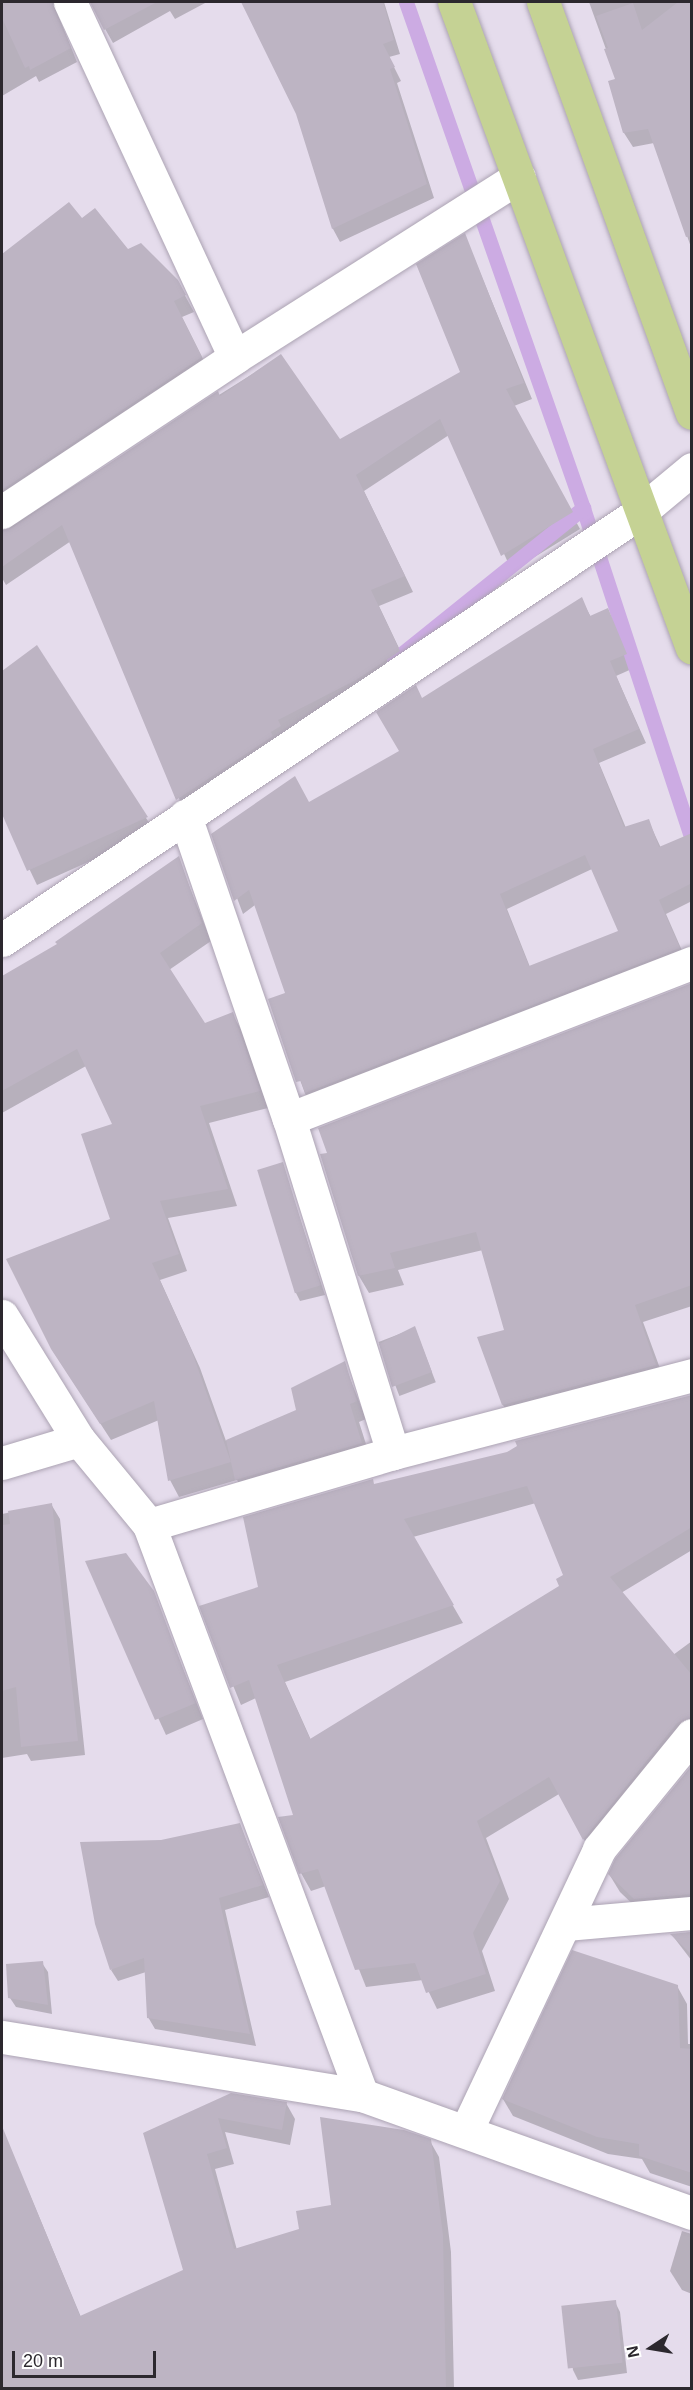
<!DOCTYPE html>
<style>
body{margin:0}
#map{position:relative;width:693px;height:2390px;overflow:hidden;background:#e5dcec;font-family:Helvetica,sans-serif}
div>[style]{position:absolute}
.shadow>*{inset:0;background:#0003;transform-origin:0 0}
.stream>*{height:15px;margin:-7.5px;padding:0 7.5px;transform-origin:7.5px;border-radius:7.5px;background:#ccabe3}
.building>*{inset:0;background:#bdb4c3;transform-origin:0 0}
.roads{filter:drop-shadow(0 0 2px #aca3b3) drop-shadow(0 0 2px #aca3b3)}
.street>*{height:33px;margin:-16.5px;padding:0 16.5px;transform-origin:16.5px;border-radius:16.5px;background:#fff}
.primary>*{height:33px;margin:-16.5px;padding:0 16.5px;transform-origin:16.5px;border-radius:16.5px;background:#c5d294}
span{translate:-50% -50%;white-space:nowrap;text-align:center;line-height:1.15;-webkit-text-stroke:4.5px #fff;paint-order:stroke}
.frame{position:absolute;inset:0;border:3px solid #2c282e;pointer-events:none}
.north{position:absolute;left:621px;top:2318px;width:60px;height:60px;-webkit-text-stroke:4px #fff;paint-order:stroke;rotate:258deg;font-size:16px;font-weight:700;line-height:24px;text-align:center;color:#2c282e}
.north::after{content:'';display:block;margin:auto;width:21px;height:27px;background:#2c282e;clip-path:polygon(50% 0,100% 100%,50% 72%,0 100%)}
.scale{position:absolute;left:12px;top:2351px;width:144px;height:27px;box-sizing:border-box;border:3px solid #2c282e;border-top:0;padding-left:8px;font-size:18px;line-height:21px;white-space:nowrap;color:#2c282e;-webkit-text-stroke:4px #fff;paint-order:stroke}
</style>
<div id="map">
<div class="shadow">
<i style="clip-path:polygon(2px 2px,67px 2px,58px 15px,77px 62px,39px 82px,36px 76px,2px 96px)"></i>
<i style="clip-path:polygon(90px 2px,207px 2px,175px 19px,170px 11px,113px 43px)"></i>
<i style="clip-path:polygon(243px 2px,384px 2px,400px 54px,389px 57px,401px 81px,397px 83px,434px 198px,340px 242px,333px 229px,298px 113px)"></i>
<i style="clip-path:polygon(589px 2px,692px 2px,692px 250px,654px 143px,633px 147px,624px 133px,617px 80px)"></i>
<i style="clip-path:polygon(69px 204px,82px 220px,177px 281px,194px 312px,182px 317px,210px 373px,2px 512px,2px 256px)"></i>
<i style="clip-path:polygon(465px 236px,532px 399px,514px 406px,580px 529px,512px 571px,449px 435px,364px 491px,413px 592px,379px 606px,408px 667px,186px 815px,71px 541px,6px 585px,2px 578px,2px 531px,281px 356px,339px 441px,462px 372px)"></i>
<i style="clip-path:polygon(evenodd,581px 599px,591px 617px,607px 610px,634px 668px,616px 676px,646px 743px,599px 763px,626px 828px,648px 820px,661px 848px,692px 851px,692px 901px,666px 914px,687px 962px,306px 1096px,270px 1000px,287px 993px,255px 905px,243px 914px,213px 834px,308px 804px,401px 752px,422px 699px,581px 599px,592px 869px,620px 932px,530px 967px,507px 909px,592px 869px)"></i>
<i style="clip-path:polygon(37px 647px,155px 832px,37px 885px,2px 812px,2px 673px)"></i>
<i style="clip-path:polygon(178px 858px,211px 941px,169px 970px,204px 1025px,232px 1014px,242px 1031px,268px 1108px,209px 1123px,237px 1206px,168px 1218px,187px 1271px,160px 1280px,200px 1368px,226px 1441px,298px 1411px,344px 1363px,366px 1419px,359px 1422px,371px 1460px,247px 1497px,237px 1480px,179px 1497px,170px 1480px,159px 1420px,111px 1440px,63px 1366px,112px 1220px,114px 1125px,86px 1066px,2px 1113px,2px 978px,59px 945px)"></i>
<i style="clip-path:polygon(329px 1154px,692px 1265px,692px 1306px,643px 1322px,665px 1382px,513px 1422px,503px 1405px,505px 1331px,483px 1250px,398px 1270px,404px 1285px,369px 1293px,359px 1276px,322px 1155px)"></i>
<i style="clip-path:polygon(282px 1164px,325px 1295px,300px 1301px,295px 1291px)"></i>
<i style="left:415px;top:1328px;width:58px;height:39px;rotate:69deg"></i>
<i style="clip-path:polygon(evenodd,692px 1396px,692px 1550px,621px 1593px,673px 1655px,692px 1641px,692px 1737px,593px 1856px,559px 1794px,486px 1838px,509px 1899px,482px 1951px,495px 1991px,437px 2009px,423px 1980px,366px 1987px,326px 1886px,311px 1891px,301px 1873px,295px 1816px,256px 1698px,241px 1705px,201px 1607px,260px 1588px,375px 1486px,507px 1454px,692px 1396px,536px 1503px,565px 1576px,561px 1586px,311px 1740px,285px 1682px,463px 1623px,413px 1537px,536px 1503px)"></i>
<i style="clip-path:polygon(51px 1504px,60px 1519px,85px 1755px,31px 1761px,27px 1754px,2px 1758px,2px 1514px)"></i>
<i style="clip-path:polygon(87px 1563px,152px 1592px,203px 1719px,166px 1735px)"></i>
<i style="clip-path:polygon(692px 1768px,692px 1912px,645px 1916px,620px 1892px,609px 1874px)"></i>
<i style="clip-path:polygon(240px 1825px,269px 1897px,225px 1910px,256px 2046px,155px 2029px,148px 2017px,146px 1972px,118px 1981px,111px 1970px)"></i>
<i style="clip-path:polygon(692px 1932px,692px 1961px,672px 1935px)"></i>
<i style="clip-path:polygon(42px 1963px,48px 1972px,52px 2014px,16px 2007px,10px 1998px)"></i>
<i style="clip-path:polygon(677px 1986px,687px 2004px,688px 2044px,692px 2044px,692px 2187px,650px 2173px,642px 2159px,608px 2154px,513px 2116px,503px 2099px)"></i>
<i style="clip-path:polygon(232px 2094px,286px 2103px,295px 2119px,290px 2145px,225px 2132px,234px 2164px,215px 2169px,237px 2250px,301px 2230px,430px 2141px,439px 2157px,451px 2252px,454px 2388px,2px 2388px,2px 2200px,27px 2188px,81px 2317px,185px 2271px,145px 2134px)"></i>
<i style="clip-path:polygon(682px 2231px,692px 2234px,692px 2294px,682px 2290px,670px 2271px)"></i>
<i style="clip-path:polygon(615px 2302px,620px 2312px,627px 2373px,578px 2380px,573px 2370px,564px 2309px)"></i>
</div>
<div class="stream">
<i style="left:406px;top:2px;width:536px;rotate:70.72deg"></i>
<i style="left:583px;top:508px;width:348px;rotate:71.8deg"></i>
<i style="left:394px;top:660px;width:243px;rotate:-38.8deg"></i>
</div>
<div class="building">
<i style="clip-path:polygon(2px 2px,51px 2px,71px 48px,30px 70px,29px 66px,25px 68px,2px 18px)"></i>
<i style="clip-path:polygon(90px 2px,157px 2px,104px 30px)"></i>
<i style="clip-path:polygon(241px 2px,383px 2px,394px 40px,383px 44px,395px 67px,390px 69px,427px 184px,332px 229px,296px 114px)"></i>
<i style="clip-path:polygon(678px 2px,692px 2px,692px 236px,686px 237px,648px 129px,623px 133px,608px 81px,615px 79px,604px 49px,608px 48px,596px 16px,633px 3px,642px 30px)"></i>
<i style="clip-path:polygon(69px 202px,82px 218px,95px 208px,128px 249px,141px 243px,178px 280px,186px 295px,174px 301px,202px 357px,2px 490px,2px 254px)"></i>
<i style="clip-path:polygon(465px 233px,524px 383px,506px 389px,573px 512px,501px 556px,440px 419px,356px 475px,405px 576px,371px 590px,400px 651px,356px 680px,278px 720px,281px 726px,271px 732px,273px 736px,176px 800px,62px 525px,2px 567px,2px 530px,12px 528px,218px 391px,220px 396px,281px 354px,340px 439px,460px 372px,416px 264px)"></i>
<i style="clip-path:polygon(evenodd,582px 597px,590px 616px,608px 608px,627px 654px,610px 661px,639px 729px,593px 749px,624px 827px,649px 819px,659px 847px,692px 833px,692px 883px,659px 900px,680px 948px,305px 1093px,301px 1081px,296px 1082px,268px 999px,285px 993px,249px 890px,234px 901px,211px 834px,295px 776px,309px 802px,399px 751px,376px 712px,416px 685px,422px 698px,582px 597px,585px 855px,618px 931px,529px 966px,500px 894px,585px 855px)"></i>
<i style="clip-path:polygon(37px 645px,148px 817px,27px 871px,2px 814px,2px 671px)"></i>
<i style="clip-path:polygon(179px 856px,202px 923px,160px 953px,205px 1023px,233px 1012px,260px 1091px,200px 1106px,228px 1189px,160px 1201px,179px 1254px,152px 1263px,191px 1349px,231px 1462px,168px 1481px,154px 1401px,100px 1424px,51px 1349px,6px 1259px,110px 1219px,81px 1134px,112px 1124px,77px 1049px,2px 1091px,2px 976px,57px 944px,55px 942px)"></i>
<i style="clip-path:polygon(692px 983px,692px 1285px,635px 1305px,656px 1365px,502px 1405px,477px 1337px,504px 1330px,476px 1232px,390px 1253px,395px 1268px,358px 1276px,320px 1154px,327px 1153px,318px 1128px)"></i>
<i style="left:283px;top:1162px;width:129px;height:27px;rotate:73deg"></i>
<i style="clip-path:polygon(415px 1326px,432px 1372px,392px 1387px,379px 1344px)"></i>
<i style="clip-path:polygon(345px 1361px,357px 1401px,350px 1404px,362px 1443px,235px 1480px,226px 1440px,296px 1410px,291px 1388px)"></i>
<i style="clip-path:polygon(evenodd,692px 1395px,692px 1527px,610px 1577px,692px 1675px,692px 1717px,677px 1723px,583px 1840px,549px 1777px,477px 1821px,500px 1881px,473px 1933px,486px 1974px,426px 1993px,415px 1963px,355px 1970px,318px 1869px,299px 1874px,278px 1817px,293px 1815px,249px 1680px,230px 1688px,199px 1606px,258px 1587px,243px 1517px,373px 1479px,374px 1484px,507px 1452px,517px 1446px,515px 1441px,692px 1395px,527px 1486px,563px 1575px,556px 1579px,559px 1586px,310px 1739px,277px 1665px,454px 1605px,404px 1519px,527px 1486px)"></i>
<i style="clip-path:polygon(52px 1503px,78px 1741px,21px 1747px,16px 1687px,2px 1691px,2px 1525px,10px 1524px,8px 1511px)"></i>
<i style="clip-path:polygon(126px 1553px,154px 1591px,196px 1703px,155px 1720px,85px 1561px)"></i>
<i style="clip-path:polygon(692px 1765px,692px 1894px,634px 1899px,608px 1874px,615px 1859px)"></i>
<i style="clip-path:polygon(240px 1823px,263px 1885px,219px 1898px,250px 2034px,147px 2018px,144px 1958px,110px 1970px,95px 1924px,80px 1842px,161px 1840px)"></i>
<i style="clip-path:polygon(692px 1932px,692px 1955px,670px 1934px)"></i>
<i style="clip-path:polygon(572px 1950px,678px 1985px,680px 2048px,692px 2049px,692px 2173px,639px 2156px,639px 2144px,597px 2137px,502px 2099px)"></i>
<i style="clip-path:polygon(43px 1961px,48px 2005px,8px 1998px,6px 1964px)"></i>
<i style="clip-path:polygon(231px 2093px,287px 2102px,282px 2130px,218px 2118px,227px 2148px,207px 2154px,234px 2249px,299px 2229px,296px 2211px,331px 2205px,320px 2117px,404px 2130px,431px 2139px,443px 2235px,446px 2388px,2px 2388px,2px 2126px,80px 2316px,183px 2270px,143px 2133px)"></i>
<i style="left:616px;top:2300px;width:63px;height:55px;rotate:84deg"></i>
</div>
<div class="roads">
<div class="street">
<i style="left:70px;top:2px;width:391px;rotate:65.1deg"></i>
<i style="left:2px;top:512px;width:280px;rotate:-33.6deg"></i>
<i style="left:235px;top:357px;width:336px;rotate:-32.4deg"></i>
<i style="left:185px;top:816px;width:320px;rotate:71.1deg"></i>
<i style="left:289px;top:1119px;width:350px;rotate:72.7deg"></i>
<i style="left:2px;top:940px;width:767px;rotate:-33.84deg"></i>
<i style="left:639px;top:513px;width:69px;rotate:-39.7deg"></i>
<i style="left:289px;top:1119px;width:432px;rotate:-21.2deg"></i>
<i style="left:2px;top:1316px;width:146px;rotate:58.2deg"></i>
<i style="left:79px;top:1440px;width:110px;rotate:50.5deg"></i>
<i style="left:149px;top:1525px;width:608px;rotate:69.51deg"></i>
<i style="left:2px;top:1463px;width:80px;rotate:-16.6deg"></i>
<i style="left:149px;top:1525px;width:254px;rotate:-16.4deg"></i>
<i style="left:393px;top:1453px;width:309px;rotate:-14.6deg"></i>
<i style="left:565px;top:1924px;width:127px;rotate:-5deg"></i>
<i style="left:2px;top:2037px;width:365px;rotate:9.2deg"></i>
<i style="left:362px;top:2095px;width:350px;rotate:19.7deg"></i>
<i style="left:466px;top:2131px;width:312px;rotate:-64.7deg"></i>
<i style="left:599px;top:1849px;width:147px;rotate:-50.8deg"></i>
</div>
<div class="primary">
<i style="left:454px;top:2px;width:688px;rotate:69.78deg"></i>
<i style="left:543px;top:2px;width:437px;rotate:70.1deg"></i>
</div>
</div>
<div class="frame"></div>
<div class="north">N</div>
<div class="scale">20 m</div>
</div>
